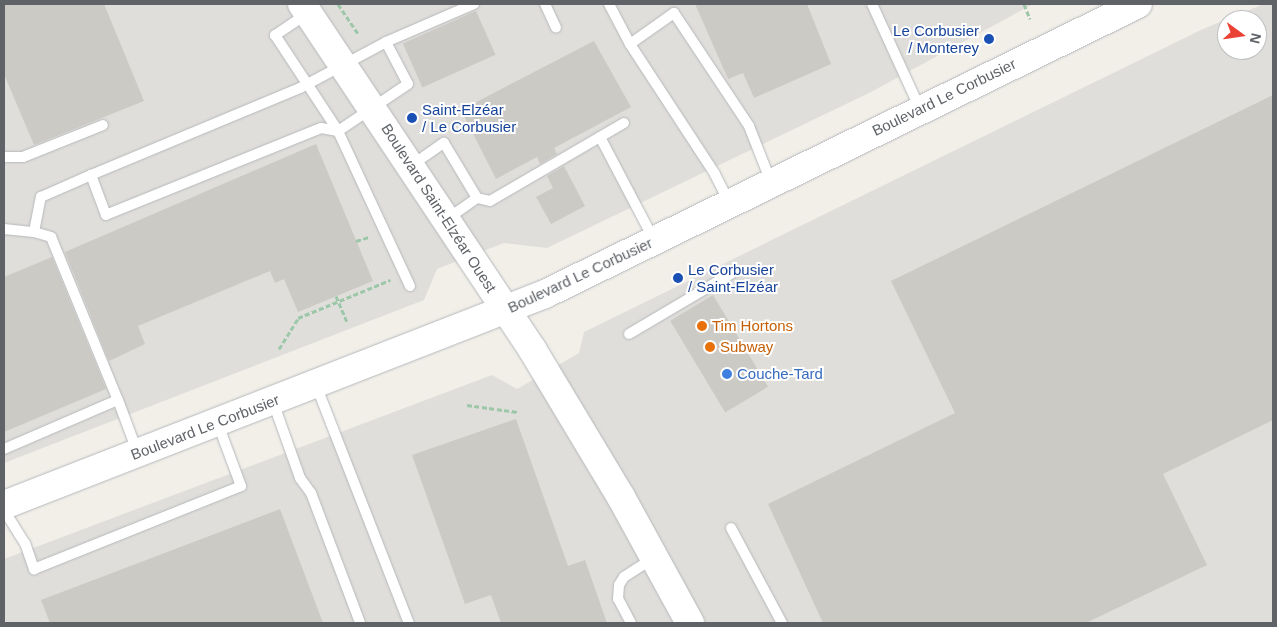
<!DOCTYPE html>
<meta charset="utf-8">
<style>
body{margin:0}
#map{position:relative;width:1277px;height:627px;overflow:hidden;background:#f1efe8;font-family:Arial,sans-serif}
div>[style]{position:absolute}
.industrial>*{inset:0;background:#e0deda}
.building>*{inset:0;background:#cccac5;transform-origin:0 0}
.path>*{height:3px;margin-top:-1.5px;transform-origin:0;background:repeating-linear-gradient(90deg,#9cc7a9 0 5px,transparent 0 7.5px)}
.roads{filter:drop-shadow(0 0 1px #b5b8bc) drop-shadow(0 0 1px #b5b8bc)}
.lane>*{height:10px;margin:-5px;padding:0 5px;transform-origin:5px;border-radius:5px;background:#fff}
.secondary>*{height:28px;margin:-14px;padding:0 14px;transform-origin:14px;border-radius:14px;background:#fff}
.dots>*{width:14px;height:14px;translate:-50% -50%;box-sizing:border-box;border:2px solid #fff;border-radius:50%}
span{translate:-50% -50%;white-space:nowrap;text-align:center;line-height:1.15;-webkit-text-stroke:4px #fff;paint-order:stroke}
.transit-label{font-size:15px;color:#164399}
.right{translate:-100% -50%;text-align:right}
.left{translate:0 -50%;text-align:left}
.street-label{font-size:15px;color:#5f6368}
.food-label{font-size:15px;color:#c56008}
.shop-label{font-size:15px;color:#366cbe}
.frame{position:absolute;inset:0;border:5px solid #5f6368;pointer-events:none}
.north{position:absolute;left:1217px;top:10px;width:50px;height:50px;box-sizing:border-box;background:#fff;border:1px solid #bfc1c3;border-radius:50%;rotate:104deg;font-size:14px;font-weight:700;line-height:20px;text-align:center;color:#5f6368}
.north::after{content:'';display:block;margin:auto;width:18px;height:22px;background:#ea4335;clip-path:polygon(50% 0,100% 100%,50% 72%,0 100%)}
</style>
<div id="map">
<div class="industrial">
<i style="clip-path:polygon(4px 4px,1033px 4px,871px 92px,547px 248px,504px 243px,437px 269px,424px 300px,4px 463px)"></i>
<i style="clip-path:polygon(evenodd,1264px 4px,1273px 4px,1273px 623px,4px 623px,4px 559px,492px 375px,517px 389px,579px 353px,584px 332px,1203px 29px,1264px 4px,1227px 20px,1257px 20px,1257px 50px,1227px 50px,1227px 20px)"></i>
</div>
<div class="building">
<i style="clip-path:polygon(4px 4px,104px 4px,144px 101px,34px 145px,4px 74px)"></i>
<i style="clip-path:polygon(695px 4px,807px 4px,831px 64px,754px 98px,743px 73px,728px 79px)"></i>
<i style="left:476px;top:11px;width:48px;height:80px;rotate:66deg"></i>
<i style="clip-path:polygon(594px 41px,631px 107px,554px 148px,557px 154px,540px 164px,537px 157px,496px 179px,461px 110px)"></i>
<i style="clip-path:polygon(1273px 95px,1273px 420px,1163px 474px,1207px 565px,1086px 623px,823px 623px,768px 504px,955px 413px,891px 281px)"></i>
<i style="clip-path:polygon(316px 144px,373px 281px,298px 312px,284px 279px,275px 283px,270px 271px,138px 326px,145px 344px,109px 361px,65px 252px)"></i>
<i style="clip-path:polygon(564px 166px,585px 206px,551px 224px,536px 197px,553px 188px,547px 176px)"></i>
<i style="clip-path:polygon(52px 257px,106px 389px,4px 432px,4px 277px)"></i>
<i style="left:713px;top:295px;width:107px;height:50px;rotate:59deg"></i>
<i style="clip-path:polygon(516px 419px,568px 566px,585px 560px,607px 623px,501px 623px,491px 595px,465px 604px,412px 455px)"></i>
<i style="clip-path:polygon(280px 509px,323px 623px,50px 623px,41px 600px)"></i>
</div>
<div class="path">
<i style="left:338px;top:4px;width:37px;rotate:56deg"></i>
<i style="left:1024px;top:4px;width:16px;rotate:68deg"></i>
<i style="left:356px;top:241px;width:14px;rotate:-17deg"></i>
<i style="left:336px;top:296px;width:28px;rotate:67deg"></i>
<i style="left:279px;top:349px;width:36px;rotate:-58deg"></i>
<i style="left:298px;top:318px;width:100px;rotate:-22.4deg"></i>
<i style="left:467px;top:405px;width:51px;rotate:7.8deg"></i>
</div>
<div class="roads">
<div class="lane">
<i style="left:545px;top:4px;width:26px;rotate:65deg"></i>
<i style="left:609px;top:4px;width:45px;rotate:62.3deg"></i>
<i style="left:872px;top:4px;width:115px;rotate:65.4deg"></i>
<i style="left:308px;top:13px;width:40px;rotate:146deg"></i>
<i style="left:275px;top:35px;width:115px;rotate:56.7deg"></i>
<i style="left:386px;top:42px;width:96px;rotate:-23.4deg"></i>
<i style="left:338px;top:131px;width:17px;rotate:-170deg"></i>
<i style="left:321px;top:128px;width:232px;rotate:158deg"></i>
<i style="left:106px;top:215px;width:43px;rotate:-110.6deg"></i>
<i style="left:91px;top:175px;width:226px;rotate:-22.6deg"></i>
<i style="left:300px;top:88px;width:98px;rotate:-28.1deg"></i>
<i style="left:386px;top:42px;width:47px;rotate:62.4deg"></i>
<i style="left:408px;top:84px;width:84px;rotate:146.1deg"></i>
<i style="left:338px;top:131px;width:171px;rotate:65.1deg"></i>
<i style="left:600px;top:137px;width:116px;rotate:62.3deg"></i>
<i style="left:4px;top:157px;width:19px"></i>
<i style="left:23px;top:157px;width:86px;rotate:-21.8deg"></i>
<i style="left:412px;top:165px;width:39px;rotate:-35deg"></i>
<i style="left:444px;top:143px;width:64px;rotate:59deg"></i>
<i style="left:477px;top:198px;width:35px;rotate:145deg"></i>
<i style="left:477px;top:198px;width:13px;rotate:13deg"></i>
<i style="left:490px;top:201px;width:155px;rotate:-30.2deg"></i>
<i style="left:729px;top:202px;width:31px;rotate:-117deg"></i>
<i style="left:715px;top:174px;width:155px;rotate:-123.2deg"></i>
<i style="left:630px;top:44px;width:54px;rotate:-35.2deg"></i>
<i style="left:674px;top:13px;width:136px;rotate:56.4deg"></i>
<i style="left:749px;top:126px;width:60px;rotate:68.6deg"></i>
<i style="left:4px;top:229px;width:30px;rotate:6deg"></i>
<i style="left:34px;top:232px;width:36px;rotate:-79deg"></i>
<i style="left:41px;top:197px;width:55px;rotate:-23.7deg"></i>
<i style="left:34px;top:232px;width:18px;rotate:16deg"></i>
<i style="left:51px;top:237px;width:176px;rotate:67.7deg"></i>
<i style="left:629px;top:334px;width:120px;rotate:-30.6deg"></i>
<i style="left:316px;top:385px;width:256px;rotate:68.7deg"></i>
<i style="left:273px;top:402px;width:81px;rotate:70.4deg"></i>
<i style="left:300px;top:478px;width:19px;rotate:54deg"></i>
<i style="left:311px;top:493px;width:139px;rotate:69.3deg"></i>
<i style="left:4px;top:449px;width:124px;rotate:-23.3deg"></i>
<i style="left:118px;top:400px;width:54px;rotate:69.6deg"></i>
<i style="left:4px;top:510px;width:39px;rotate:58deg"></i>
<i style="left:25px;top:543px;width:28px;rotate:71deg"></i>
<i style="left:34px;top:569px;width:223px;rotate:-21.8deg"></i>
<i style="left:241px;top:486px;width:66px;rotate:-110.4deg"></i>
<i style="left:731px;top:528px;width:108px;rotate:61.8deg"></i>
<i style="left:631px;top:623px;width:27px;rotate:-118deg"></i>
<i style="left:618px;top:599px;width:14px;rotate:-86deg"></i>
<i style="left:619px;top:585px;width:9px;rotate:-58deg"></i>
<i style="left:624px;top:577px;width:35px;rotate:-33deg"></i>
</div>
<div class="secondary">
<i style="left:302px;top:4px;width:415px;rotate:56.3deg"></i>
<i style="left:532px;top:349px;width:173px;rotate:59deg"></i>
<i style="left:621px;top:497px;width:144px;rotate:61.3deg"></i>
<i style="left:4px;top:505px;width:581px;rotate:-21.31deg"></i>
<i style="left:545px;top:294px;width:660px;rotate:-26.06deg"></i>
</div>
</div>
<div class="dots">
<i style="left:989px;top:39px;background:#1a4fb4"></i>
<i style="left:412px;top:118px;background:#1a4fb4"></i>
<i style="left:678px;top:278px;background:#1a4fb4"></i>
<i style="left:702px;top:326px;background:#e8710a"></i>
<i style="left:710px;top:347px;background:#e8710a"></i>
<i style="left:727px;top:374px;background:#3f7fe0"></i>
</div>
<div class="transit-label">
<span class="right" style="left:979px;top:39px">Le Corbusier<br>/ Monterey</span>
<span class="left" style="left:422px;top:118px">Saint-Elzéar<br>/ Le Corbusier</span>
<span class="left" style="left:688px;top:278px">Le Corbusier<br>/ Saint-Elzéar</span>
</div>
<div class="street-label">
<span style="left:944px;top:97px;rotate:-26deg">Boulevard Le Corbusier</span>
<span style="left:439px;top:208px;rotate:57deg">Boulevard Saint-Elzéar Ouest</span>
<span style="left:580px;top:275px;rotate:-25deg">Boulevard Le Corbusier</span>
<span style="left:205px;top:427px;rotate:-21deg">Boulevard Le Corbusier</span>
</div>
<div class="food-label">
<span class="left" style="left:712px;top:326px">Tim Hortons</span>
<span class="left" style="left:720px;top:347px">Subway</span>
</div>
<div class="shop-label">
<span class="left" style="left:737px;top:374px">Couche-Tard</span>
</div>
<div class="frame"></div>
<div class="north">N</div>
</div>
